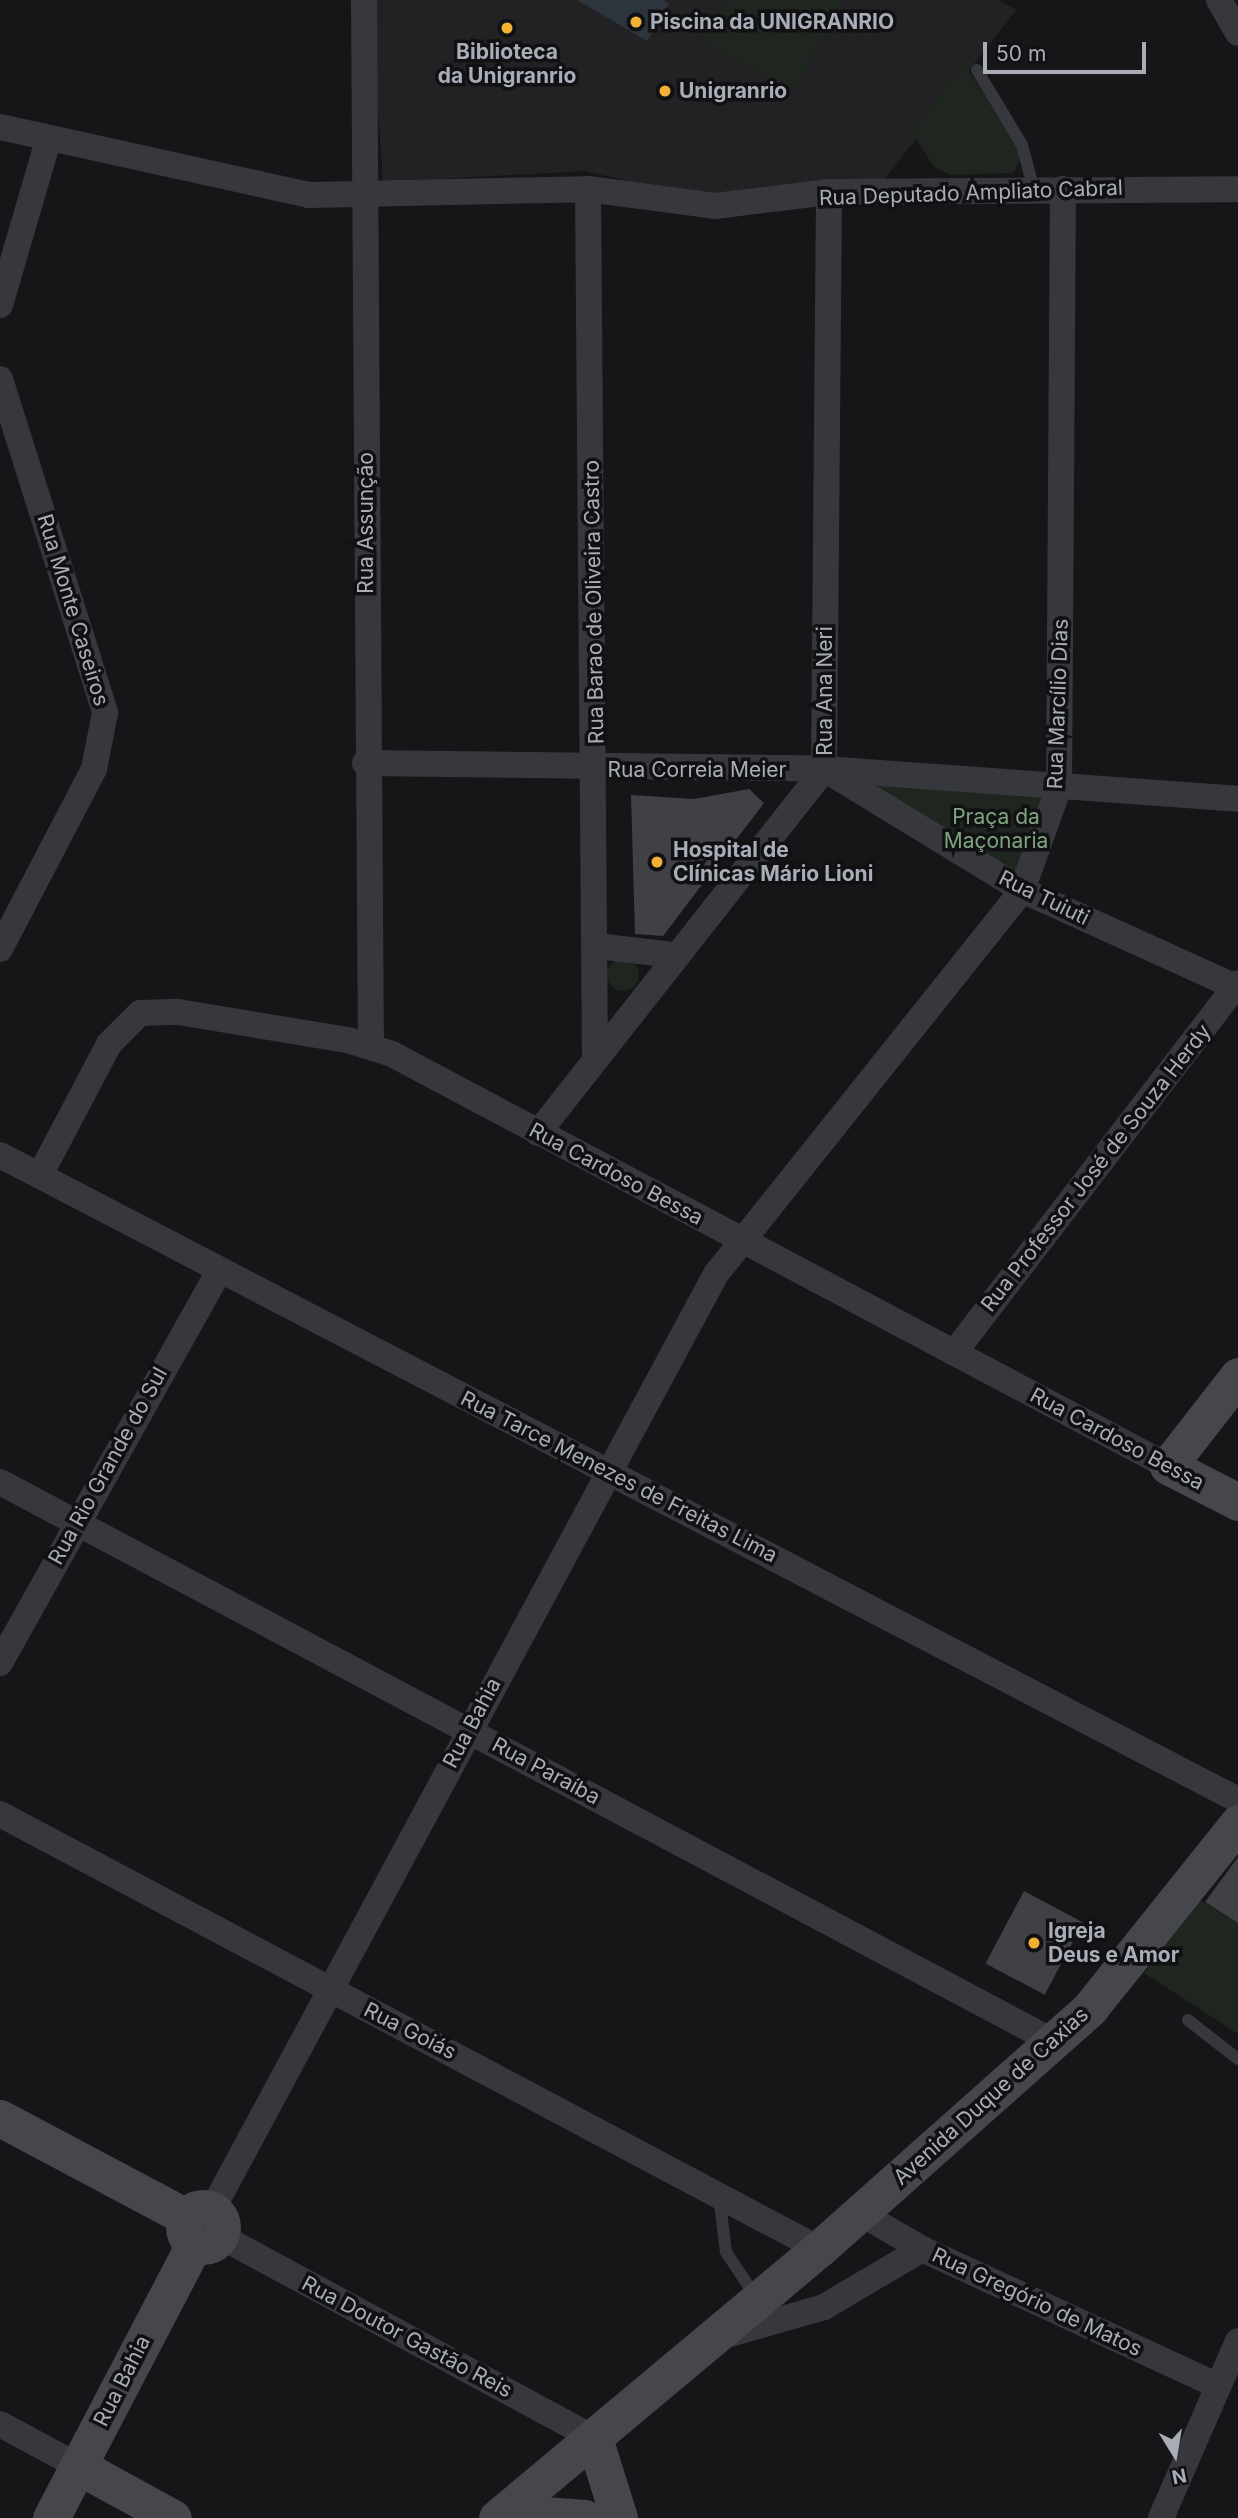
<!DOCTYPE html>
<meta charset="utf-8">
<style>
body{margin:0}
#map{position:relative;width:1238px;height:2518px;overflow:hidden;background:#161618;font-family:Inter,sans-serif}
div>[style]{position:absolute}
.built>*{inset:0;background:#222225}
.green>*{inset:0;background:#1e261f}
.round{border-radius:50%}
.water>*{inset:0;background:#2c353c}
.building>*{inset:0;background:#404145;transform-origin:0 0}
.lane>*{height:12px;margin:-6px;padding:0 6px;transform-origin:6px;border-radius:6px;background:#37383d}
.street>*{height:26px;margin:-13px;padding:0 13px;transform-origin:13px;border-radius:13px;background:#37383d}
.secondary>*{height:37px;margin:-18.5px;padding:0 18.5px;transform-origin:18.5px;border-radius:18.5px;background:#45474d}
.secondary>.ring{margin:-18.5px;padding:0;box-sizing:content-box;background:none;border:37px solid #45474d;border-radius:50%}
.dots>*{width:19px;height:19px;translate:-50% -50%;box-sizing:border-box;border:4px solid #111113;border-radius:50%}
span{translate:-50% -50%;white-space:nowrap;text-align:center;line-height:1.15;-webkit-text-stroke:7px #111113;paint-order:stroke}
.poi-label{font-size:21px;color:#a8adb8;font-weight:700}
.left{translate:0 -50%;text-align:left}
.street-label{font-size:21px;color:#a8adb8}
.park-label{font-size:21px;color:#7fa381}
.north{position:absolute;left:1140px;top:2420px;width:70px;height:70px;-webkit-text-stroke:5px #111113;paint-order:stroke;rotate:169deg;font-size:19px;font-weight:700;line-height:28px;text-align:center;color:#a8adb8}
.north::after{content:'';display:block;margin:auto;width:24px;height:32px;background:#a8adb8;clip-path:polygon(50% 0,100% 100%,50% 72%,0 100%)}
.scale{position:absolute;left:983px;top:42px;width:163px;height:32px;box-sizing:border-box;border:4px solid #a8adb8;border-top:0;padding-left:9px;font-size:21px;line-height:24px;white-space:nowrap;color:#a8adb8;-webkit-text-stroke:5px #111113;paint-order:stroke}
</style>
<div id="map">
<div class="built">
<i style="clip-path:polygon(370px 0,999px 0,1016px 10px,881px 184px,711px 201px,585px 171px,383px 182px)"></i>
</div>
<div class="green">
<i style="clip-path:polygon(727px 0,842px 0,795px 90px,704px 42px)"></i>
<i style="clip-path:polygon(964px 63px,1014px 141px,1022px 158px,1013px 173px,951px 175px,934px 167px,912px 132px)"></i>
<i style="clip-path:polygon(824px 778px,1053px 792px,1017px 885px)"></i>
<i class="round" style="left:607px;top:959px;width:32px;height:32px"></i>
<i style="clip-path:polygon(1195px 1897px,1238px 1923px,1238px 2034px,1144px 1973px)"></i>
</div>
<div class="water">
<i style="clip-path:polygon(577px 0,663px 0,669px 3px,647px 41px)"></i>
</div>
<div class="building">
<i style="clip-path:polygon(749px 789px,764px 803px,663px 936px,635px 934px,631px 795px,694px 799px)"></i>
<i style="clip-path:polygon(1238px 1857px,1238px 1923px,1205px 1902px)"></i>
<i style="left:1024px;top:1891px;width:67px;height:82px;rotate:28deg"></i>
</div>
<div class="lane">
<i style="left:977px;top:70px;width:87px;rotate:59deg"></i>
<i style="left:1022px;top:145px;width:47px;rotate:75.1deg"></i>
<i style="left:1188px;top:2020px;width:63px;rotate:38deg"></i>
<i style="left:719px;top:2196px;width:56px;rotate:82.9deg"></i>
<i style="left:726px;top:2252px;width:54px;rotate:56.3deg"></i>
</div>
<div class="street">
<i style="left:364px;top:0;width:1046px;rotate:89.62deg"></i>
<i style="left:1219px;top:0;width:38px;rotate:60deg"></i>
<i style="left:0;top:127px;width:316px;rotate:12.4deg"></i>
<i style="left:309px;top:195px;width:279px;rotate:-1.2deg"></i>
<i style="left:588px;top:189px;width:128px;rotate:7.6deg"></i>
<i style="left:715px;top:206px;width:115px;rotate:-7deg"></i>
<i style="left:829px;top:192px;width:409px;rotate:-0.4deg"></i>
<i style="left:588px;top:189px;width:868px;rotate:89.54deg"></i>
<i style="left:0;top:305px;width:171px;rotate:-73.7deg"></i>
<i style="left:0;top:379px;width:350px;rotate:72.5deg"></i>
<i style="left:105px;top:713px;width:57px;rotate:101.1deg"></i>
<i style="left:94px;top:769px;width:203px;rotate:117.6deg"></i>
<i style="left:365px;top:763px;width:459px;rotate:0.7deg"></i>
<i style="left:824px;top:769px;width:415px;rotate:4.1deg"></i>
<i style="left:829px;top:772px;width:226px;rotate:31.4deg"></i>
<i style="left:1022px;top:890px;width:237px;rotate:24.4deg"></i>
<i style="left:596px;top:946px;width:80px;rotate:6.5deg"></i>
<i style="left:538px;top:1133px;width:463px;rotate:-51.8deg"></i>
<i style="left:824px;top:769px;width:577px;rotate:-89.5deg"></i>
<i style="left:0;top:1155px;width:1396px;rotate:27.52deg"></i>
<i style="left:40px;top:1175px;width:148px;rotate:-62.2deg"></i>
<i style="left:109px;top:1044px;width:44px;rotate:-45deg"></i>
<i style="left:140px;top:1013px;width:38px;rotate:-2deg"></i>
<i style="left:178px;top:1012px;width:172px;rotate:9.4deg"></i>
<i style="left:348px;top:1040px;width:46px;rotate:17.7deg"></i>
<i style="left:392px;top:1054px;width:879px;rotate:27.97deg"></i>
<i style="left:954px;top:1353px;width:466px;rotate:-52.5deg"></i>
<i style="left:0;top:1482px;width:1194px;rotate:27.98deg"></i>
<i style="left:0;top:1663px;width:449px;rotate:-60.8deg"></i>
<i style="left:0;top:1814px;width:927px;rotate:27.97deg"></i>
<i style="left:212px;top:2210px;width:1063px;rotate:-61.7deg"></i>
<i style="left:716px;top:1274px;width:491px;rotate:-51.4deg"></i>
<i style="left:1022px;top:890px;width:109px;rotate:-70.2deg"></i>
<i style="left:1059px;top:787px;width:598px;rotate:-89.62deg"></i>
<i style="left:860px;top:2213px;width:72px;rotate:30.1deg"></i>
<i style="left:922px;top:2249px;width:326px;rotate:24.8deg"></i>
<i style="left:220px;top:2236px;width:425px;rotate:28.4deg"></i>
<i style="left:716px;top:2338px;width:112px;rotate:-16deg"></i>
<i style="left:824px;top:2307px;width:114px;rotate:-30.6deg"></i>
<i style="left:0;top:2424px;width:89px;rotate:28.3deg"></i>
<i style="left:1161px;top:2518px;width:193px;rotate:-66.5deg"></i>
</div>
<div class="secondary">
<i style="left:1238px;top:1376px;width:114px;rotate:127.9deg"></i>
<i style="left:1168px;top:1466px;width:79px;rotate:27.2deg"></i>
<i style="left:0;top:2118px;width:211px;rotate:28deg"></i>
<i class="ring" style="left:184px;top:2208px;width:1px;height:1px"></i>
<i style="left:594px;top:2438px;width:84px;rotate:72.6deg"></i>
<i style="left:78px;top:2466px;width:108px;rotate:28.7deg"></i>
<i style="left:504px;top:2512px;width:81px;rotate:4.2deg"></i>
<i style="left:51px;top:2518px;width:308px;rotate:-62.4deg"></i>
<i style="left:497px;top:2518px;width:420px;rotate:-39.9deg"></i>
<i style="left:819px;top:2249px;width:363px;rotate:-41.6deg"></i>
<i style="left:1090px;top:2008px;width:237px;rotate:-51.3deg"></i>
</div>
<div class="dots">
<i style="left:636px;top:22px;background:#f2b134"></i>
<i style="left:507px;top:28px;background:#f2b134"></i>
<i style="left:665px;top:91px;background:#f2b134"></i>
<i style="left:657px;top:862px;background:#f2b134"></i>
<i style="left:1034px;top:1943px;background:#f2b134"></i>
</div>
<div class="poi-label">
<span class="left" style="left:650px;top:22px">Piscina da UNIGRANRIO</span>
<span style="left:507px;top:64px">Biblioteca<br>da Unigranrio</span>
<span class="left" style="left:679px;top:91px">Unigranrio</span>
<span class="left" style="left:673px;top:862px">Hospital de<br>Clínicas Mário Lioni</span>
<span class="left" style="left:1048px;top:1943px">Igreja<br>Deus e Amor</span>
</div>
<div class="street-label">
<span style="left:971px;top:193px;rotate:-2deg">Rua Deputado Ampliato Cabral</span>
<span style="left:366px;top:523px;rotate:-90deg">Rua Assunção</span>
<span style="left:594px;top:602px;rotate:-91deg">Rua Barao de Oliveira Castro</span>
<span style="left:73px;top:610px;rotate:73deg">Rua Monte Caseiros</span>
<span style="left:825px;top:691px;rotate:-90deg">Rua Ana Neri</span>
<span style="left:1058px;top:704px;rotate:-88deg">Rua Marcílio Dias</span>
<span style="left:697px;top:770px">Rua Correia Meier</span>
<span style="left:1044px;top:898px;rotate:26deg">Rua Tuiuti</span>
<span style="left:1096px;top:1168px;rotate:-52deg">Rua Professor José de Souza Herdy</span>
<span style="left:616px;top:1174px;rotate:28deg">Rua Cardoso Bessa</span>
<span style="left:1117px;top:1439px;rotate:28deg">Rua Cardoso Bessa</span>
<span style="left:108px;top:1466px;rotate:-61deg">Rua Rio Grande do Sul</span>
<span style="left:619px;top:1477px;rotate:27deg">Rua Tarce Menezes de Freitas Lima</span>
<span style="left:472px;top:1723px;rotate:-62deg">Rua Bahia</span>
<span style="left:546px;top:1771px;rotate:28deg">Rua Paraíba</span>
<span style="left:410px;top:2031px;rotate:27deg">Rua Goiás</span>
<span style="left:991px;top:2096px;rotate:-42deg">Avenida Duque de Caxias</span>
<span style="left:1037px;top:2302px;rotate:25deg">Rua Gregório de Matos</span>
<span style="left:407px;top:2337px;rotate:28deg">Rua Doutor Gastão Reis</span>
<span style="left:122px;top:2381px;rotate:-63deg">Rua Bahia</span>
</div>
<div class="park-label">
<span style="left:996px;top:829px">Praça da<br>Maçonaria</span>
</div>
<div class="north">N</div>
<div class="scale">50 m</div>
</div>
